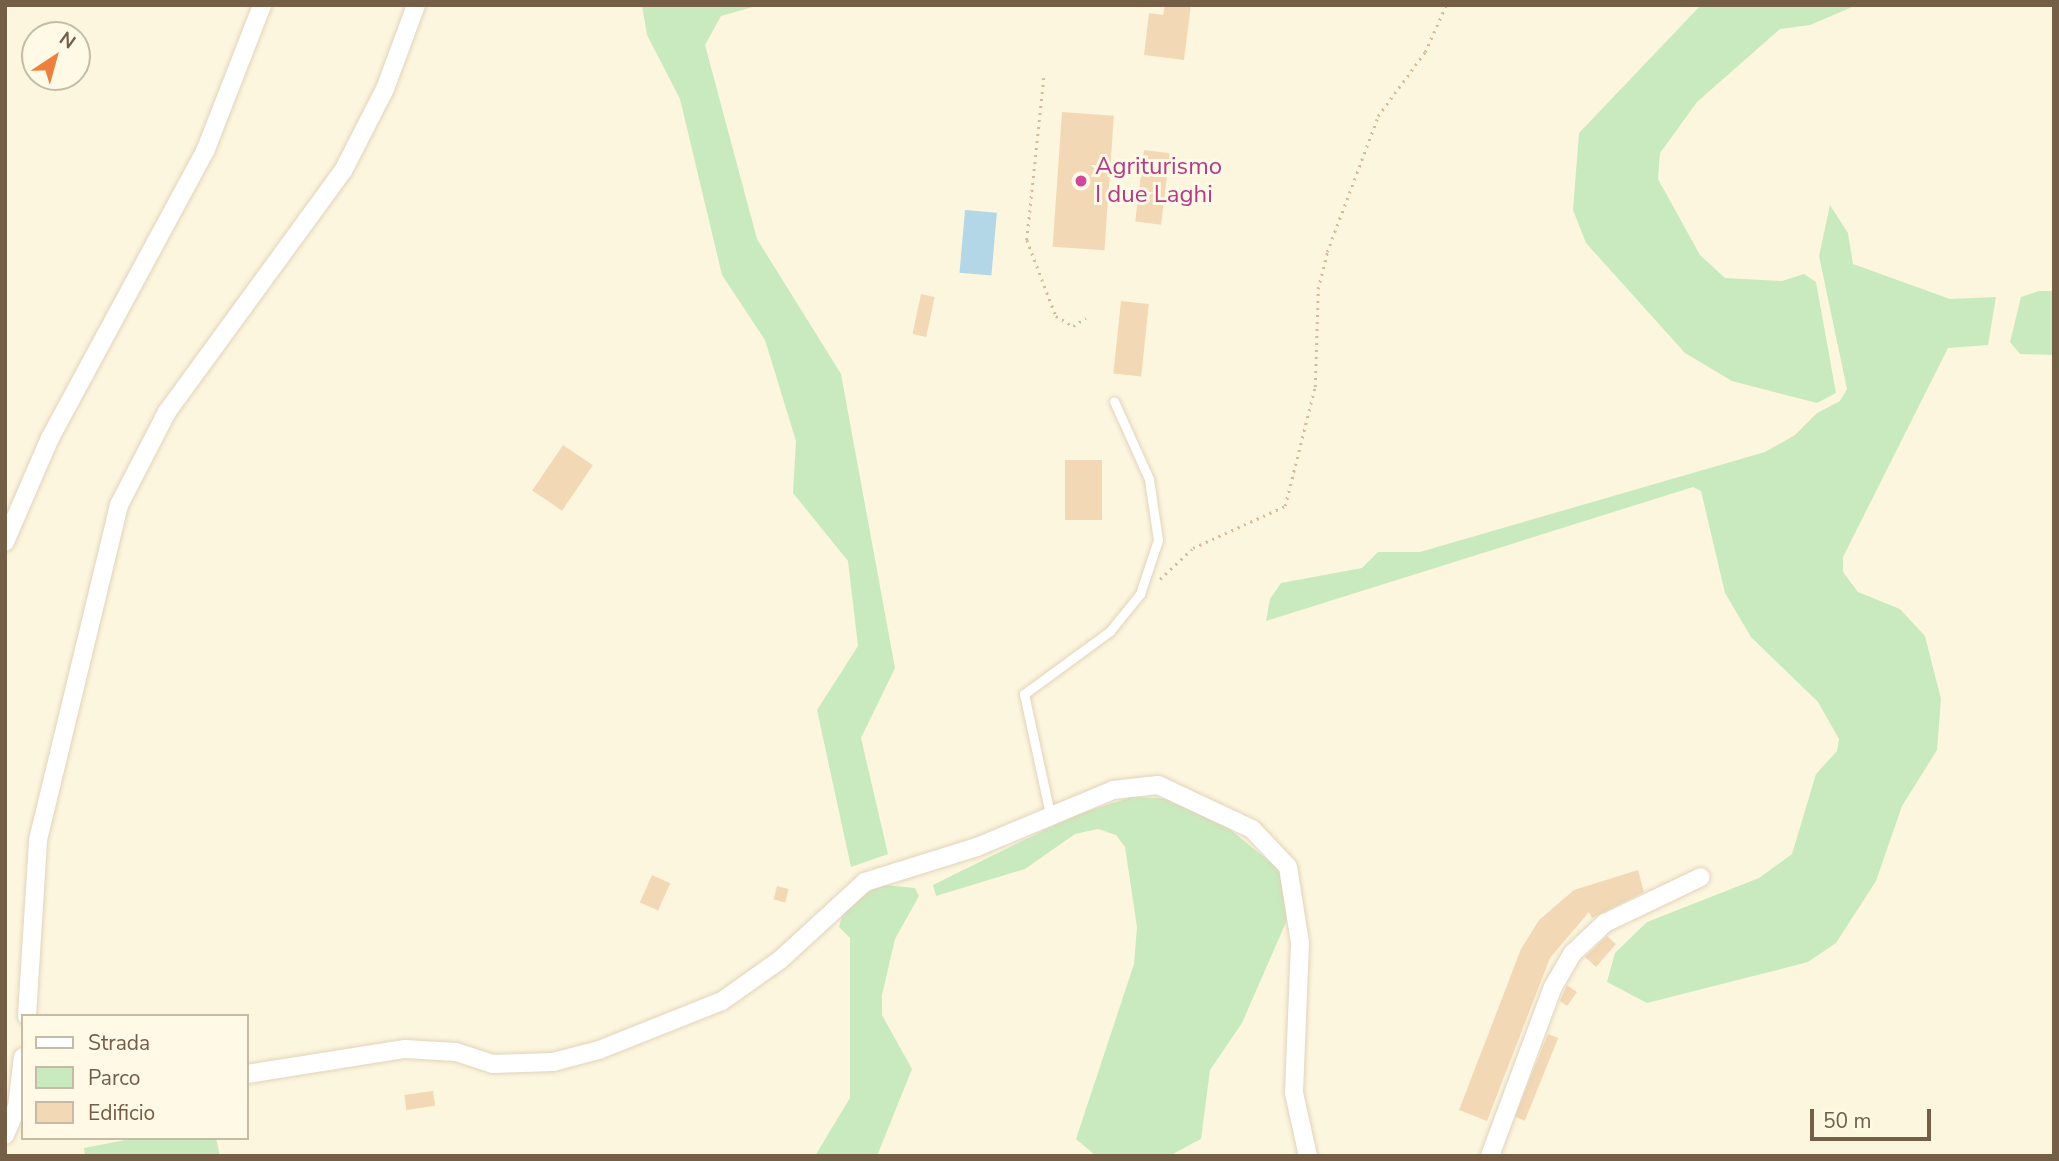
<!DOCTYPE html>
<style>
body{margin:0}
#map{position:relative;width:2059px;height:1161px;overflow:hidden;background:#fdf6df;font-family:"Nunito Sans",sans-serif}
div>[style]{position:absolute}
.green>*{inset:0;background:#c9eabe}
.water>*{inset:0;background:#b3d7e6;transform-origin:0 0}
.building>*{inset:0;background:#f3d8b6;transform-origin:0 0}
.path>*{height:2.5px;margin-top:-1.25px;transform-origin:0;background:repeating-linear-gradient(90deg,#d7bb99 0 2px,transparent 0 7px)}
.roads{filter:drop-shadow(0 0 2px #e1d3bb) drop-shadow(0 0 2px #e1d3bb)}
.lane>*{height:9px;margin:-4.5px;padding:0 4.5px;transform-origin:4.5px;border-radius:4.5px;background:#fff}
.street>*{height:18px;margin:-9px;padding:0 9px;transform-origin:9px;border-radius:9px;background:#fff}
.dots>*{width:19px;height:19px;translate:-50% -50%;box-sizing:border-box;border:4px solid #fff9e6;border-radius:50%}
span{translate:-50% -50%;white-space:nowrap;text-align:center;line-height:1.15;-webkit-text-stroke:6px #fff9e6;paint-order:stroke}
.hotel-label{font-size:24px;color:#b23c85}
.left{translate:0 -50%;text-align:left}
.frame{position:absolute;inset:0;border:7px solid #745e46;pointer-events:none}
.legend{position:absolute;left:21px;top:1014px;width:228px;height:126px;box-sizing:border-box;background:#fff9e6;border:2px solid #c7bba6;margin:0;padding:9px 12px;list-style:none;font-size:21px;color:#745e46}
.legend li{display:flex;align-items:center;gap:14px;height:35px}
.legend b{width:35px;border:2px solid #c7bba6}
.north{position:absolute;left:21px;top:21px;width:70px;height:70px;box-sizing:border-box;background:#fff9e6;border:2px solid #c7bba6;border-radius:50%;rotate:36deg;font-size:19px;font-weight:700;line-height:28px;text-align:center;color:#745e46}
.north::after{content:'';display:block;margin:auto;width:24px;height:32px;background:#ec813f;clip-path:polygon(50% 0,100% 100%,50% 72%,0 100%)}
.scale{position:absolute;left:1810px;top:1109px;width:121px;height:32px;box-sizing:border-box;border:4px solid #745e46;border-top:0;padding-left:9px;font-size:21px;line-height:24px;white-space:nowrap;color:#745e46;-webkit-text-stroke:5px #fff9e6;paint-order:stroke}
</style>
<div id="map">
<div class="green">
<i style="clip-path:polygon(642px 5px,760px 5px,721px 16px,705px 45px,757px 239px,841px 374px,895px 668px,861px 738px,888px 854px,851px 867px,817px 710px,858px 646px,848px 561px,793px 493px,796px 441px,765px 340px,722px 275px,680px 99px,647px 35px)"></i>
<i style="clip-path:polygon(1701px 5px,1857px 5px,1810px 25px,1780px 29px,1697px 102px,1660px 153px,1658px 179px,1700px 255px,1725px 278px,1782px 281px,1804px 274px,1816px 282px,1836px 393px,1817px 403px,1732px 381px,1685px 353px,1586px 243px,1573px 210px,1579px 133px)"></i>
<i style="clip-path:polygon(1830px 205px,1848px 233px,1853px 264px,1950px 299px,1996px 297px,1988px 345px,1948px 348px,1843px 557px,1843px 572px,1858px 592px,1900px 609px,1925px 636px,1941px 699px,1937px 750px,1902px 806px,1876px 881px,1836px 943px,1808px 962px,1647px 1003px,1607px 982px,1615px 953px,1647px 922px,1759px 878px,1792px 854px,1816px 774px,1837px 751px,1839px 739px,1818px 702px,1751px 637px,1725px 593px,1701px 491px,1693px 487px,1266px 621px,1270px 599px,1281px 583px,1362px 568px,1378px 552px,1420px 552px,1765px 452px,1795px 435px,1817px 413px,1840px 401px,1847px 389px,1819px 256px)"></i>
<i style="clip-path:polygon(2039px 291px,2054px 291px,2054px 355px,2020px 354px,2010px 342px,2021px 297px)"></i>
<i style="clip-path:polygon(1132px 797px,1178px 799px,1221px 822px,1285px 874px,1287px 920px,1242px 1023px,1210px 1070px,1201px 1139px,1169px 1156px,1096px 1156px,1076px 1139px,1134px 964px,1137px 927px,1125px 847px,1116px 835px,1098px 829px,1075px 834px,1025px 869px,936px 896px,933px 885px,1075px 815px)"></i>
<i style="clip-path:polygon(885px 885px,915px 888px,919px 896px,895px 939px,882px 995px,882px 1015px,912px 1069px,877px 1156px,815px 1156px,850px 1098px,850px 938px,839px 927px,846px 901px)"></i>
<i style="clip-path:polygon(136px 1138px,216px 1138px,220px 1156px,85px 1156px,84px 1148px)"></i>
</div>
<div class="water">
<i style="left:965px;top:210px;width:32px;height:63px;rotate:5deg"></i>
</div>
<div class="building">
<i style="clip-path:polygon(1165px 5px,1191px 5px,1184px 60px,1144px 55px,1149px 13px,1163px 15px)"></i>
<i style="left:1062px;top:112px;width:52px;height:135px;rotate:4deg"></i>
<i style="left:1144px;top:150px;width:26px;height:72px;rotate:7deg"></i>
<i style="left:921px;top:294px;width:14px;height:41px;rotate:12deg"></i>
<i style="left:1121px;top:301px;width:28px;height:73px;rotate:6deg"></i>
<i style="left:563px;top:445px;width:36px;height:55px;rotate:34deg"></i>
<i style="left:1065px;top:460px;width:37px;height:60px"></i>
<i style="clip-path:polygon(1638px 870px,1644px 892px,1592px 918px,1589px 912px,1550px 958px,1487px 1121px,1459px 1110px,1521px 949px,1539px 920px,1574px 890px)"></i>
<i style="left:652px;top:875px;width:20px;height:30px;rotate:24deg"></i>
<i style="left:777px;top:886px;width:12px;height:14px;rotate:14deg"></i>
<i style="clip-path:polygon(1607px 936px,1616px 944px,1596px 967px,1585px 957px)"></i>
<i style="clip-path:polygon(1567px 985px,1577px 992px,1567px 1006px,1560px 1001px)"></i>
<i style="left:1548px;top:1034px;width:11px;height:89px;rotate:22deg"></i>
<i style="left:433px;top:1091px;width:15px;height:29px;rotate:82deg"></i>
</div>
<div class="path">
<i style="left:1044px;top:78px;width:163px;rotate:96deg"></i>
<i style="left:1027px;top:240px;width:81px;rotate:69.1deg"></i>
<i style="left:1056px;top:316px;width:20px;rotate:30deg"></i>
<i style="left:1073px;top:326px;width:15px;rotate:-32deg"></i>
<i style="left:1160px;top:579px;width:45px;rotate:-43.2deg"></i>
<i style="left:1193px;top:548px;width:101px;rotate:-24.5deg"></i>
<i style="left:1285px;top:506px;width:123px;rotate:-75.9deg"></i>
<i style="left:1315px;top:387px;width:98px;rotate:-88.2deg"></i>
<i style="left:1318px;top:289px;width:38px;rotate:-76deg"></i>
<i style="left:1327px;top:252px;width:145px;rotate:-69.4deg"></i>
<i style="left:1378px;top:116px;width:79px;rotate:-53.7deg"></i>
<i style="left:1425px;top:52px;width:51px;rotate:-65.9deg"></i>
</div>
<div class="roads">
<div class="lane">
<i style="left:1050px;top:814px;width:123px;rotate:-102.2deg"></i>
<i style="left:1024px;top:694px;width:107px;rotate:-36.2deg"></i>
<i style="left:1110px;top:631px;width:48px;rotate:-51deg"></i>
<i style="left:1140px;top:594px;width:57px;rotate:-71.6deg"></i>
<i style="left:1158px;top:540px;width:62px;rotate:-98.4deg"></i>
<i style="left:1149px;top:479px;width:85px;rotate:-114.2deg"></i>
</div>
<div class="street">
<i style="left:5px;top:542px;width:113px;rotate:-66.6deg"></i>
<i style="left:50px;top:438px;width:328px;rotate:-61.6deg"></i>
<i style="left:206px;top:149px;width:155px;rotate:-68.7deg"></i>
<i style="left:27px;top:1016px;width:176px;rotate:-86.4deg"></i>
<i style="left:38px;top:840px;width:345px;rotate:-76.4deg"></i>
<i style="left:119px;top:505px;width:105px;rotate:-62.7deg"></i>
<i style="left:167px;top:412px;width:298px;rotate:-53.9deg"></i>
<i style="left:343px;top:171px;width:92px;rotate:-62.9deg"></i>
<i style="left:385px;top:89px;width:90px;rotate:-69.7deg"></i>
<i style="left:247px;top:1074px;width:160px;rotate:-9deg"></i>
<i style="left:405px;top:1049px;width:51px;rotate:3.4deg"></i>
<i style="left:456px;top:1052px;width:38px;rotate:18deg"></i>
<i style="left:492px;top:1064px;width:61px;rotate:-1.9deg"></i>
<i style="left:553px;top:1062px;width:48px;rotate:-14.6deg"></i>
<i style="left:599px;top:1050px;width:132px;rotate:-21.7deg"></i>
<i style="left:722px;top:1001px;width:72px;rotate:-35.4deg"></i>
<i style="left:781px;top:959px;width:114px;rotate:-42.5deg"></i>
<i style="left:865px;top:882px;width:117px;rotate:-17.4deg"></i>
<i style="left:977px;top:847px;width:147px;rotate:-22.7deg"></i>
<i style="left:1113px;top:790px;width:45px;rotate:-6.3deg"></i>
<i style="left:1158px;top:785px;width:104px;rotate:25.1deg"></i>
<i style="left:1252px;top:829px;width:52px;rotate:46.5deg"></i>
<i style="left:1288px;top:867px;width:77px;rotate:81deg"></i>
<i style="left:1300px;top:943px;width:150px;rotate:92.3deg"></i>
<i style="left:1294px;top:1093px;width:65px;rotate:77.5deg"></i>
<i style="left:5px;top:1135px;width:30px;rotate:-67deg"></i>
<i style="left:17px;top:1107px;width:50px;rotate:-83.2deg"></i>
<i style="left:1490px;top:1156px;width:180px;rotate:-69.6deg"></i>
<i style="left:1553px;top:987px;width:39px;rotate:-60deg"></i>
<i style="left:1573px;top:953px;width:44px;rotate:-43.2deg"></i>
<i style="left:1605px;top:923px;width:106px;rotate:-25.6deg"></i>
</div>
</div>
<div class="dots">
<i style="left:1081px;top:181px;background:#d1479c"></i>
</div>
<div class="hotel-label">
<span class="left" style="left:1095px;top:181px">Agriturismo<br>I due Laghi</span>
</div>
<div class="frame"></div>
<ul class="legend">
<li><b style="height:9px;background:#fff"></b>Strada</li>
<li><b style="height:19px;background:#c9eabe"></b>Parco</li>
<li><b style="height:19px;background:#f3d8b6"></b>Edificio</li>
</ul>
<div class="north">N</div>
<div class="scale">50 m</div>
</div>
